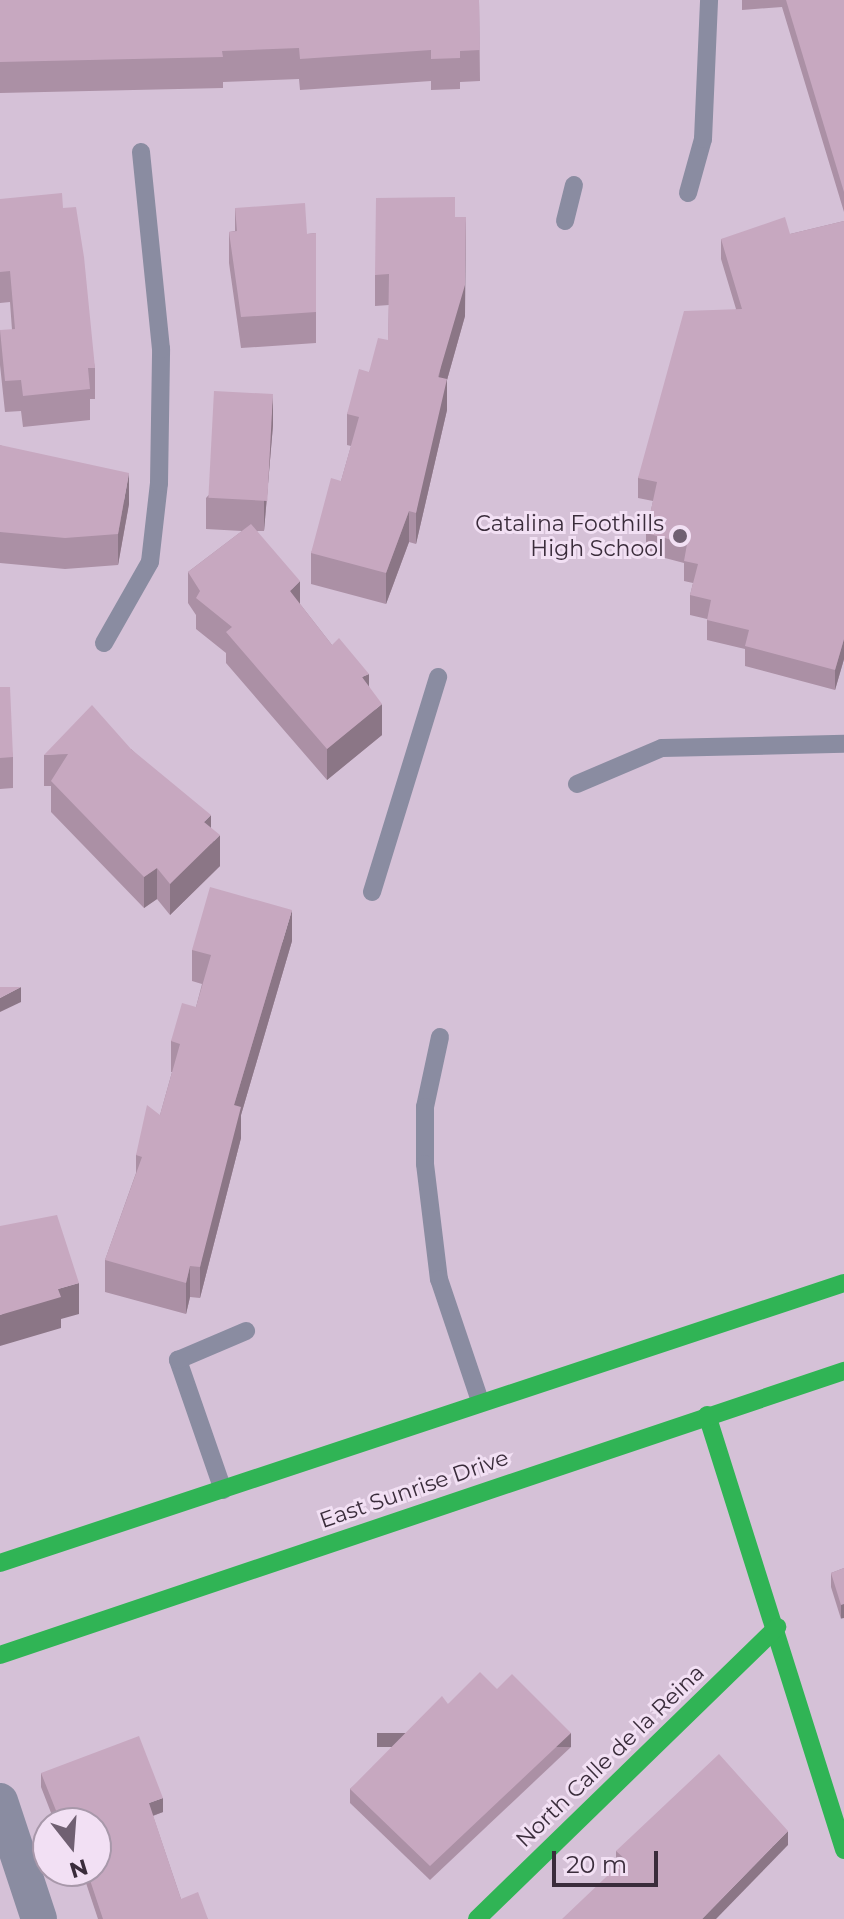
<!DOCTYPE html>
<style>
body{margin:0}
#map{position:relative;width:844px;height:1919px;overflow:hidden;background:#d5c1d7;font-family:Montserrat,sans-serif}
div>[style]{position:absolute}
.lane>*{height:18px;margin:-9px;padding:0 9px;transform-origin:9px;border-radius:9px;background:#8a8ca1}
.street>*{height:36px;margin:-18px;padding:0 18px;transform-origin:18px;border-radius:18px;background:#8a8ca1}
.fast>*{height:18px;margin:-9px;padding:0 9px;transform-origin:9px;border-radius:9px;background:#30b455}
.wall>*{inset:0;background:#ab90a5}
.shaded-wall>*{inset:0;background:#8b7686;transform-origin:0 0}
.building>*{inset:0;background:#c7a8c0;transform-origin:0 0}
.dots>*{width:22px;height:22px;translate:-50% -50%;box-sizing:border-box;border:4px solid #f2e0f4;border-radius:50%}
span{translate:-50% -50%;white-space:nowrap;text-align:center;line-height:1.15;-webkit-text-stroke:6px #f2e0f4;paint-order:stroke}
.poi-label{font-size:22px;color:#3a2c3b}
.right{translate:-100% -50%;text-align:right}
.street-label{font-size:22px;color:#3a2c3b}
.north{position:absolute;left:32px;top:1807px;width:80px;height:80px;box-sizing:border-box;background:#f2e0f4;border:2px solid #a898aa;border-radius:50%;rotate:163deg;font-size:22px;font-weight:700;line-height:32px;text-align:center;color:#3a2c3b}
.north::after{content:'';display:block;margin:auto;width:28px;height:36px;background:#706072;clip-path:polygon(50% 0,100% 100%,50% 72%,0 100%)}
.scale{position:absolute;left:552px;top:1851px;width:106px;height:36px;box-sizing:border-box;border:4px solid #3a2c3b;border-top:0;padding-left:10px;font-size:24px;line-height:28px;white-space:nowrap;color:#3a2c3b;-webkit-text-stroke:6px #f2e0f4;paint-order:stroke}
</style>
<div id="map">
<div class="lane">
<i style="left:688px;top:193px;width:56px;rotate:-74.5deg"></i>
<i style="left:703px;top:139px;width:139px;rotate:-87.5deg"></i>
<i style="left:565px;top:221px;width:37px;rotate:-76deg"></i>
<i style="left:104px;top:643px;width:93px;rotate:-60.4deg"></i>
<i style="left:150px;top:562px;width:80px;rotate:-83.5deg"></i>
<i style="left:159px;top:483px;width:134px;rotate:-89.1deg"></i>
<i style="left:161px;top:349px;width:198px;rotate:-95.8deg"></i>
<i style="left:577px;top:784px;width:92px;rotate:-23deg"></i>
<i style="left:662px;top:748px;width:182px;rotate:-1.3deg"></i>
<i style="left:372px;top:892px;width:225px;rotate:-72.9deg"></i>
<i style="left:440px;top:1037px;width:72px;rotate:102.1deg"></i>
<i style="left:425px;top:1107px;width:57px;rotate:90deg"></i>
<i style="left:425px;top:1164px;width:116px;rotate:83.1deg"></i>
<i style="left:439px;top:1279px;width:129px;rotate:71.4deg"></i>
<i style="left:223px;top:1490px;width:138px;rotate:-109.1deg"></i>
<i style="left:178px;top:1360px;width:74px;rotate:-23.1deg"></i>
</div>
<div class="street">
<i style="left:0;top:1801px;width:124px;rotate:71.7deg"></i>
</div>
<div class="fast">
<i style="left:707px;top:1415px;width:456px;rotate:72.5deg"></i>
<i style="left:0;top:1563px;width:889px;rotate:-18.35deg"></i>
<i style="left:0;top:1655px;width:891px;rotate:-18.6deg"></i>
<i style="left:477px;top:1919px;width:419px;rotate:-44.2deg"></i>
</div>
<div class="wall">
<i style="clip-path:polygon(0 0,479px 0,480px 81px,460px 82px,460px 89px,431px 90px,431px 81px,300px 90px,299px 79px,223px 82px,223px 88px,0 93px)"></i>
<i style="clip-path:polygon(742px 0,844px 0,844px 212px,782px 7px,742px 10px)"></i>
<i style="clip-path:polygon(0 199px,63px 208px,95px 368px,95px 399px,90px 399px,90px 420px,23px 427px,21px 411px,5px 412px,0 365px,0 330px,12px 330px,10px 302px,0 303px)"></i>
<i style="clip-path:polygon(235px 208px,307px 234px,316px 233px,316px 343px,241px 348px,229px 263px,229px 232px,235px 231px)"></i>
<i style="clip-path:polygon(455px 217px,465px 316px,447px 380px,447px 410px,416px 544px,409px 542px,386px 604px,311px 584px,311px 553px,341px 481px,351px 446px,347px 445px,347px 414px,369px 372px,388px 340px,389px 305px,375px 306px,375px 275px)"></i>
<i style="clip-path:polygon(844px 221px,844px 659px,835px 690px,745px 666px,745px 649px,707px 640px,707px 619px,690px 615px,690px 595px,693px 583px,684px 581px,684px 563px,646px 553px,646px 533px,653px 501px,638px 498px,638px 478px,736px 309px,721px 259px,721px 239px,790px 234px)"></i>
<i style="clip-path:polygon(273px 425px,264px 531px,257px 531px,300px 604px,332px 645px,369px 686px,382px 735px,327px 780px,226px 663px,226px 653px,196px 629px,196px 615px,188px 603px,188px 572px,242px 531px,206px 529px,206px 498px)"></i>
<i style="clip-path:polygon(0 445px,129px 504px,118px 565px,65px 569px,0 563px)"></i>
<i style="clip-path:polygon(0 687px,13px 757px,13px 788px,0 789px)"></i>
<i style="clip-path:polygon(131px 749px,211px 828px,220px 866px,170px 915px,157px 899px,144px 908px,51px 812px,51px 786px,44px 786px,44px 755px)"></i>
<i style="clip-path:polygon(292px 941px,241px 1115px,241px 1138px,200px 1298px,190px 1297px,186px 1314px,105px 1292px,105px 1260px,136px 1173px,136px 1155px,160px 1115px,172px 1072px,171px 1072px,171px 1041px,196px 1007px,202px 984px,192px 981px,192px 950px)"></i>
<i style="clip-path:polygon(844px 1568px,844px 1618px,841px 1619px,831px 1587px,831px 1573px)"></i>
<i style="clip-path:polygon(497px 1689px,571px 1747px,430px 1880px,350px 1803px,350px 1789px,448px 1704px)"></i>
<i style="clip-path:polygon(41px 1773px,163px 1812px,153px 1816px,181px 1899px,208px 1919px,98px 1919px,82px 1871px,96px 1871px,96px 1823px,55px 1823px,41px 1787px)"></i>
<i style="clip-path:polygon(788px 1845px,617px 1866px,616px 1865px,616px 1851px)"></i>
</div>
<div class="shaded-wall">
<i style="clip-path:polygon(466px 217px,465px 316px,447px 380px,447px 410px,416px 544px,416px 513px)"></i>
<i style="clip-path:polygon(273px 394px,273px 425px,264px 531px,264px 500px)"></i>
<i style="clip-path:polygon(129px 473px,129px 504px,118px 565px,118px 534px)"></i>
<i style="clip-path:polygon(409px 511px,409px 542px,386px 604px,386px 573px)"></i>
<i style="clip-path:polygon(300px 581px,300px 612px,290px 591px)"></i>
<i style="clip-path:polygon(844px 639px,844px 659px,835px 690px,835px 670px)"></i>
<i style="clip-path:polygon(369px 674px,369px 705px,362px 677px)"></i>
<i style="clip-path:polygon(382px 704px,382px 735px,327px 780px,327px 749px)"></i>
<i style="clip-path:polygon(211px 815px,211px 844px,220px 835px,220px 866px,170px 915px,170px 884px,204px 822px)"></i>
<i style="clip-path:polygon(157px 868px,157px 899px,144px 908px,144px 877px)"></i>
<i style="clip-path:polygon(292px 910px,292px 941px,241px 1115px,241px 1138px,200px 1298px,200px 1267px,234px 1105px)"></i>
<i style="clip-path:polygon(21px 987px,21px 1002px,0 1012px,0 998px)"></i>
<i style="clip-path:polygon(190px 1266px,190px 1297px,186px 1314px,186px 1283px)"></i>
<i style="clip-path:polygon(79px 1283px,79px 1314px,61px 1319px,61px 1328px,0 1346px,0 1315px,58px 1289px)"></i>
<i style="left:844px;top:1604px;width:14px;height:3px;rotate:90deg"></i>
<i style="left:571px;top:1733px;width:14px;height:194px;rotate:90deg"></i>
<i style="clip-path:polygon(163px 1798px,163px 1812px,149px 1817px,149px 1803px)"></i>
<i style="clip-path:polygon(788px 1831px,788px 1845px,716px 1919px,702px 1919px)"></i>
</div>
<div class="building">
<i style="clip-path:polygon(0 0,479px 0,480px 50px,460px 51px,460px 58px,431px 59px,431px 50px,300px 59px,299px 48px,222px 51px,223px 57px,0 62px)"></i>
<i style="clip-path:polygon(786px 0,844px 0,844px 192px)"></i>
<i style="clip-path:polygon(62px 193px,63px 208px,76px 207px,84px 257px,95px 368px,88px 368px,90px 389px,23px 396px,21px 380px,5px 381px,0 330px,15px 329px,10px 271px,0 272px,0 199px)"></i>
<i style="clip-path:polygon(455px 197px,455px 217px,466px 217px,465px 285px,438px 377px,447px 379px,416px 513px,409px 511px,386px 573px,311px 553px,331px 478px,341px 481px,359px 417px,347px 414px,359px 369px,369px 372px,378px 338px,388px 340px,389px 274px,375px 275px,376px 198px)"></i>
<i style="clip-path:polygon(305px 203px,307px 234px,316px 233px,316px 312px,241px 317px,229px 232px,237px 231px,235px 208px)"></i>
<i style="clip-path:polygon(785px 217px,790px 234px,844px 221px,844px 639px,835px 670px,745px 646px,749px 630px,707px 620px,711px 600px,690px 595px,698px 564px,684px 561px,687px 544px,646px 533px,657px 482px,638px 478px,684px 311px,742px 309px,721px 239px)"></i>
<i style="left:214px;top:391px;width:59px;height:107px;rotate:3deg"></i>
<i style="clip-path:polygon(0 445px,129px 473px,118px 534px,65px 538px,0 532px)"></i>
<i style="clip-path:polygon(251px 524px,300px 581px,290px 591px,332px 645px,339px 638px,369px 674px,362px 677px,382px 704px,327px 749px,226px 632px,232px 627px,196px 598px,200px 591px,188px 572px)"></i>
<i style="clip-path:polygon(0 687px,10px 687px,13px 757px,0 758px)"></i>
<i style="clip-path:polygon(92px 705px,131px 749px,211px 815px,204px 822px,220px 835px,170px 884px,157px 868px,144px 877px,51px 781px,68px 754px,44px 755px)"></i>
<i style="clip-path:polygon(210px 887px,292px 910px,234px 1105px,241px 1107px,200px 1267px,190px 1266px,186px 1283px,105px 1260px,142px 1157px,136px 1155px,147px 1105px,160px 1115px,180px 1044px,171px 1041px,182px 1003px,196px 1007px,211px 955px,192px 950px)"></i>
<i style="clip-path:polygon(0 987px,21px 987px,0 998px)"></i>
<i style="clip-path:polygon(57px 1215px,79px 1283px,58px 1289px,61px 1297px,0 1315px,0 1226px)"></i>
<i style="clip-path:polygon(844px 1568px,844px 1604px,841px 1605px,831px 1573px)"></i>
<i style="clip-path:polygon(480px 1672px,497px 1689px,512px 1674px,571px 1733px,430px 1866px,350px 1789px,442px 1696px,448px 1704px)"></i>
<i style="clip-path:polygon(139px 1736px,163px 1798px,149px 1803px,181px 1899px,198px 1892px,208px 1919px,103px 1919px,87px 1871px,96px 1871px,96px 1823px,61px 1823px,41px 1773px)"></i>
<i style="clip-path:polygon(719px 1754px,788px 1831px,702px 1919px,562px 1919px,625px 1859px,616px 1851px)"></i>
</div>
<div class="dots">
<i style="left:680px;top:536px;background:#706072"></i>
</div>
<div class="poi-label">
<span class="right" style="left:664px;top:536px">Catalina Foothills<br>High School</span>
</div>
<div class="street-label">
<span style="left:414px;top:1489px;rotate:-19deg">East Sunrise Drive</span>
<span style="left:610px;top:1756px;rotate:-44deg">North Calle de la Reina</span>
</div>
<div class="north">N</div>
<div class="scale">20 m</div>
</div>
